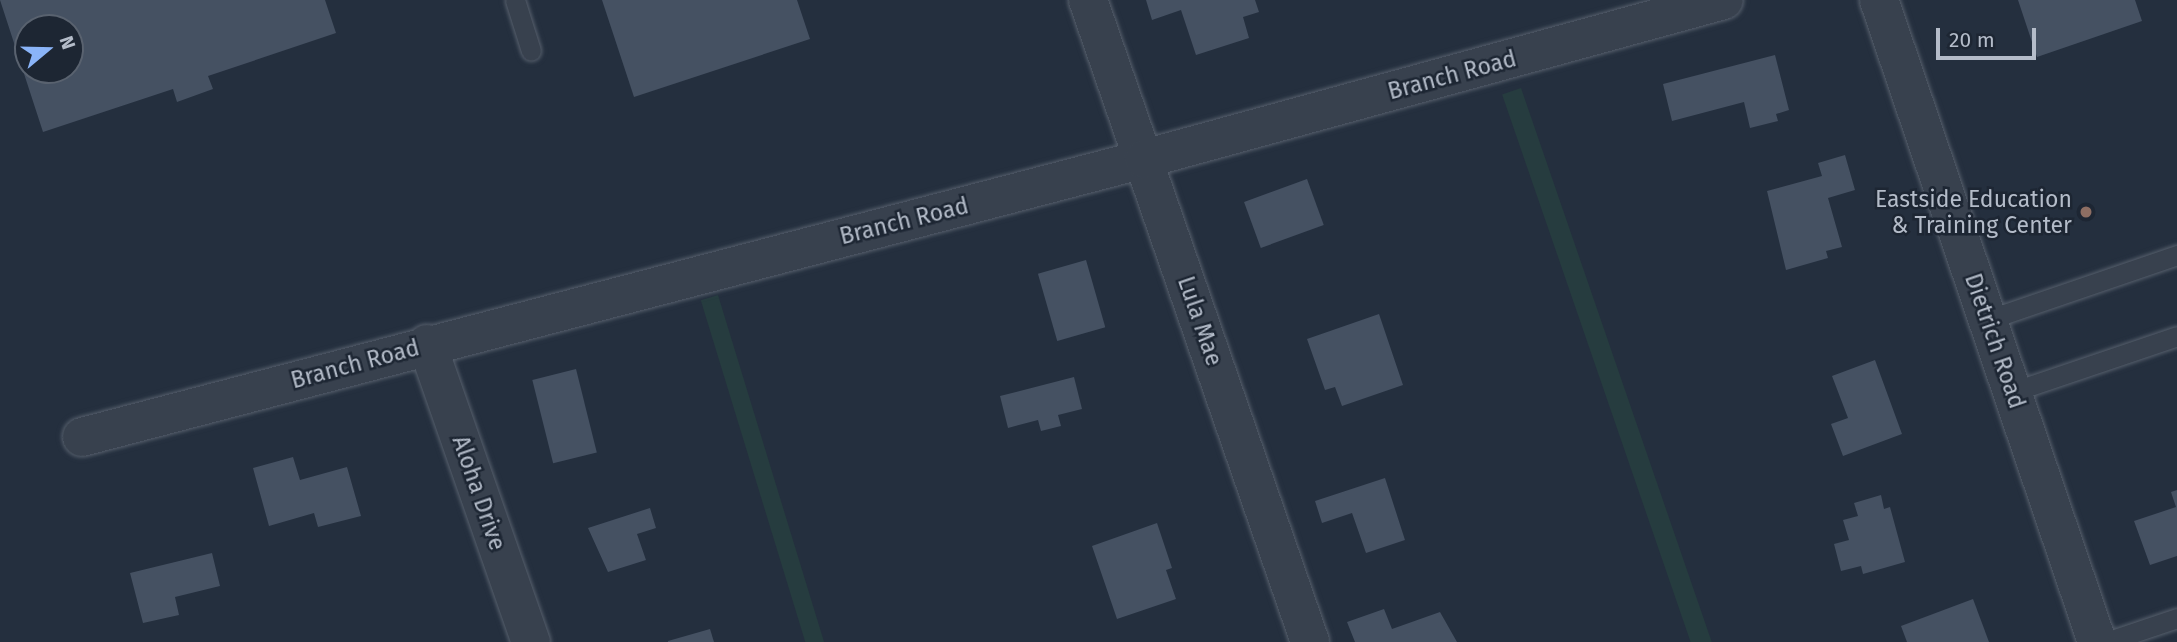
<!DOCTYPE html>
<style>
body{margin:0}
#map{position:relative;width:2177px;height:642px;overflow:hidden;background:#242f3e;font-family:"Fira Sans",sans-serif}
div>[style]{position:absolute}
.green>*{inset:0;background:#263c3f;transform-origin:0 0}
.building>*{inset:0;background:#455162;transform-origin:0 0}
.roads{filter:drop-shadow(0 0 2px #565f6c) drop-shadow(0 0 2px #565f6c)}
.lane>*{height:19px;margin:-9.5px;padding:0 9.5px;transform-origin:9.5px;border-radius:9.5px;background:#38414e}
.street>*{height:38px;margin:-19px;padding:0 19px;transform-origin:19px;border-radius:19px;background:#38414e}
.dots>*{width:19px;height:19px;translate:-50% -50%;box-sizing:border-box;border:4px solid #1d2633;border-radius:50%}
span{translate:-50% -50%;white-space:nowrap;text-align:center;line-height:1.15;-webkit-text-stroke:5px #1d2633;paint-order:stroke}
.street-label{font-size:23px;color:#b4bcc9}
.poi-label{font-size:23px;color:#b4bcc9}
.right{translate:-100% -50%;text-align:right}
.north{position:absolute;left:14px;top:14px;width:70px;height:70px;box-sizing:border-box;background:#1d2633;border:2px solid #59626f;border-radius:50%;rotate:71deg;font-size:19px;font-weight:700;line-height:28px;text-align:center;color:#b4bcc9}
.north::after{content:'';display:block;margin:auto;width:24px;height:32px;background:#8ab4f8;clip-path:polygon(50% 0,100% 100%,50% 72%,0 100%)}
.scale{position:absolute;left:1936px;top:28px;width:100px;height:32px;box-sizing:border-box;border:4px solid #b4bcc9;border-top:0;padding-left:9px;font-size:21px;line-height:24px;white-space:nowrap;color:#b4bcc9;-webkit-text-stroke:5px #1d2633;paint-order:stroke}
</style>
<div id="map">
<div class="green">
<i style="left:1521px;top:88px;width:586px;height:20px;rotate:71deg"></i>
<i style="left:718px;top:295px;width:363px;height:18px;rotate:73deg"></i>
</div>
<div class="building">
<i style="clip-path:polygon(evenodd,0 0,325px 0,336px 33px,208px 76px,213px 89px,177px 102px,173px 89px,43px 132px,0 0,28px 28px,70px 28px,70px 70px,28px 70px,28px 28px)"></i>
<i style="clip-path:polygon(602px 0,797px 0,810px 39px,634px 97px)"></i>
<i style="clip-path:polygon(1146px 0,1255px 0,1259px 12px,1243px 17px,1249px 38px,1196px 55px,1181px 10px,1152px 20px)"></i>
<i style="clip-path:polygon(2018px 0,2135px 0,2142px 21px,2037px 57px)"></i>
<i style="clip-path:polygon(1775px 55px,1789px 110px,1776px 114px,1778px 121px,1750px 128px,1744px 102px,1672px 121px,1663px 84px)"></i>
<i style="clip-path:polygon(1845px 155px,1855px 190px,1828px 198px,1842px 247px,1826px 251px,1828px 258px,1786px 270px,1767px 191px,1822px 176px,1818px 163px)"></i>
<i style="left:1307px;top:179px;width:49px;height:67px;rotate:70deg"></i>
<i style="left:1086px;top:260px;width:70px;height:50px;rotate:74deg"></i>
<i style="clip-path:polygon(1379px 314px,1403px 385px,1342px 406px,1335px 387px,1325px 390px,1307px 339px)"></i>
<i style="clip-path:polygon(1875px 360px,1902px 434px,1843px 456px,1831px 424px,1848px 418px,1832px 376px)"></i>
<i style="left:576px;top:369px;width:86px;height:45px;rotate:76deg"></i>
<i style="clip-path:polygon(1074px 377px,1082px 409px,1058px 415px,1061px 426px,1041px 431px,1038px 420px,1008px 428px,1000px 396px)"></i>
<i style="clip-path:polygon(293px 457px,300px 480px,347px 467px,361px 516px,318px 527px,314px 513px,269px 526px,253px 468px)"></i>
<i style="clip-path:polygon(1385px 478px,1405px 540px,1366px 553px,1352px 513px,1322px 523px,1315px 501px)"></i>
<i style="clip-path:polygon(2177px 490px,2177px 556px,2150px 565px,2134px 521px,2176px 507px,2171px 492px)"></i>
<i style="clip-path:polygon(1881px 495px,1884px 509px,1890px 507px,1905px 562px,1863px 574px,1861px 566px,1841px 571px,1834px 544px,1849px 540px,1843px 520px,1858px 516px,1854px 503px)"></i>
<i style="clip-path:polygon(650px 508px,656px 528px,637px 534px,646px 560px,608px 572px,588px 528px)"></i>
<i style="clip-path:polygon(1157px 523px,1172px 568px,1166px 570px,1176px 599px,1117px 619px,1092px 546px)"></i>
<i style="clip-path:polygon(212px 553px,220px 586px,175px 597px,179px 615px,143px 623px,130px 573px)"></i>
<i style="clip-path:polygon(1973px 599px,1989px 642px,1907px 642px,1901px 626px)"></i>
<i style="clip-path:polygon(1384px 609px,1392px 629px,1440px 612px,1457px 642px,1355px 642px,1347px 622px)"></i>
<i style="clip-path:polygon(710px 629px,714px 642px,668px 642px,668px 641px)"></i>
</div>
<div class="roads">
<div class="lane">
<i style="left:515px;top:0;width:53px;rotate:72.6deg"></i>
<i style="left:1987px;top:320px;width:201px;rotate:-18.9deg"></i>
<i style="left:2012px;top:392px;width:174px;rotate:-18.7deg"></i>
<i style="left:2106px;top:642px;width:75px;rotate:-18.7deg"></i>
</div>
<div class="street">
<i style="left:1088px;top:0;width:679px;rotate:70.92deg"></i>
<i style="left:1879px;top:0;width:678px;rotate:71.24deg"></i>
<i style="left:427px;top:344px;width:316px;rotate:70.8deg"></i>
<i style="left:82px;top:437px;width:1098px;rotate:-14.67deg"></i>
<i style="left:1144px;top:159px;width:601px;rotate:-15.33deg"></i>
</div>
</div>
<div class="dots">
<i style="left:2086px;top:212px;background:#8d6e63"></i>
</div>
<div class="street-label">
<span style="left:1452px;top:75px;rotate:-15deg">Branch Road</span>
<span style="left:904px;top:221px;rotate:-14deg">Branch Road</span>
<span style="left:1200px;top:321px;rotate:71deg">Lula Mae</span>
<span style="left:1995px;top:341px;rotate:71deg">Dietrich Road</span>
<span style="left:355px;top:364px;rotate:-15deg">Branch Road</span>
<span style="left:479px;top:493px;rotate:71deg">Aloha Drive</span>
</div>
<div class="poi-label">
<span class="right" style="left:2072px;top:212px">Eastside Education<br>&amp; Training Center</span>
</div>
<div class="north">N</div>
<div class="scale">20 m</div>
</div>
